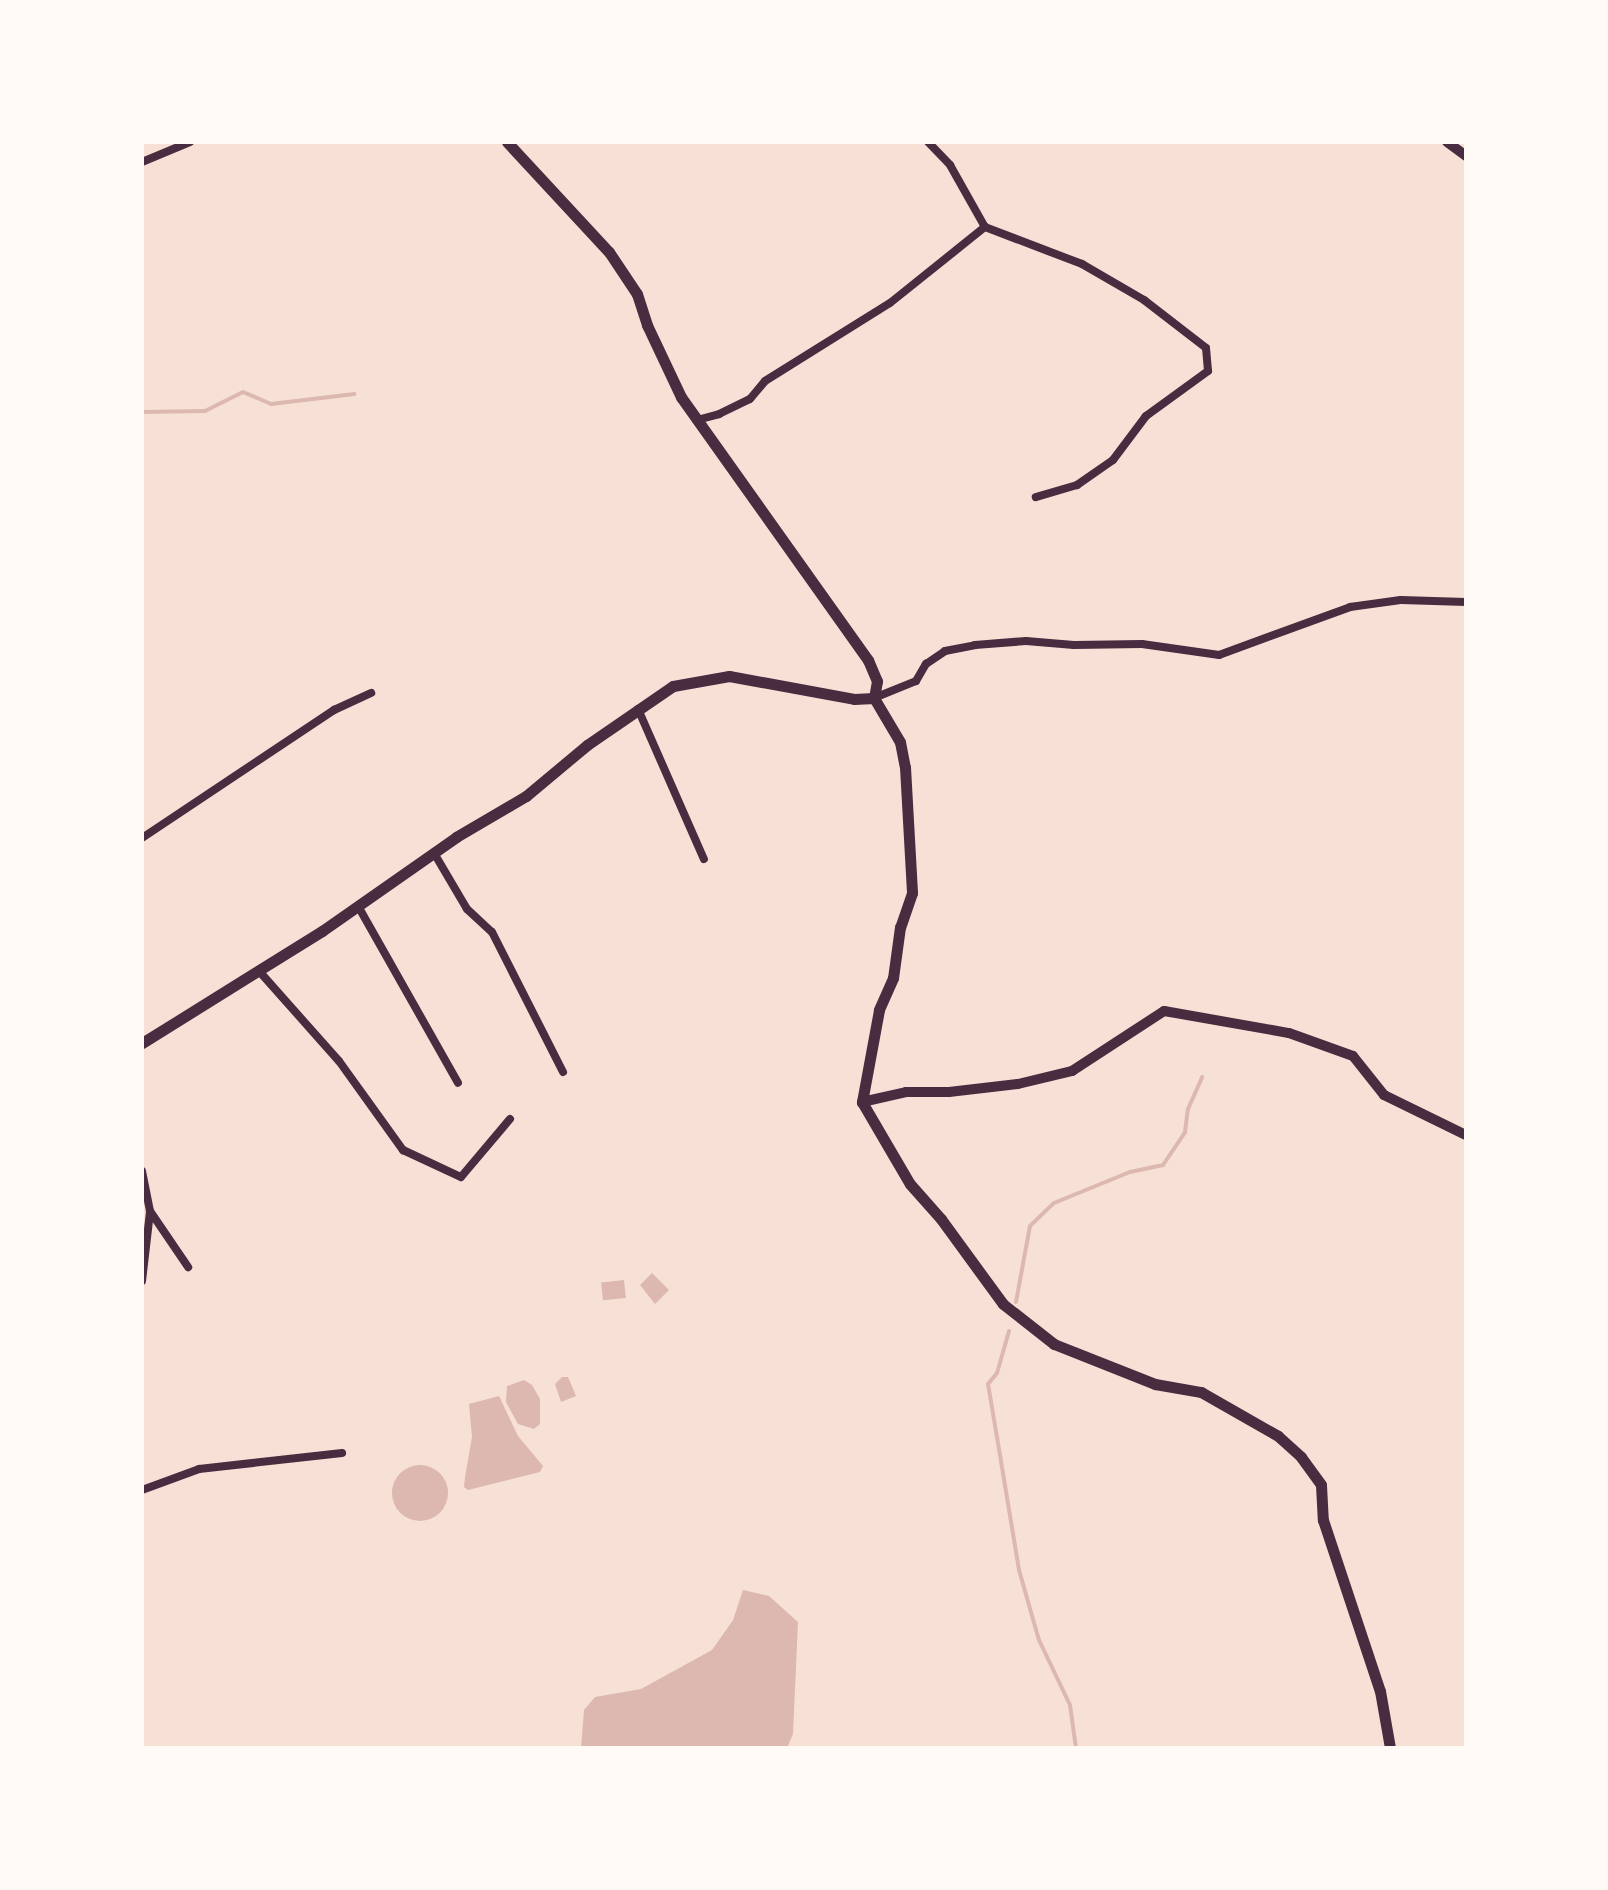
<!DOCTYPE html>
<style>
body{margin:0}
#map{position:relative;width:1608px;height:1890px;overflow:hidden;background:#f7e1d7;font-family:"DM Sans",sans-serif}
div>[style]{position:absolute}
.water>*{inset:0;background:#dcb8b0;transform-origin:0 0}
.round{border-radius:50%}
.stream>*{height:4px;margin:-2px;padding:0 2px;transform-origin:2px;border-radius:2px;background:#dcb8b0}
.minor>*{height:8px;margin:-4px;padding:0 4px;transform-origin:4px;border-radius:4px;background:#4a2c40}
.tertiary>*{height:10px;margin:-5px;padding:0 5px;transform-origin:5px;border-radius:5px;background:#4a2c40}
.secondary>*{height:11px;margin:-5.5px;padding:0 5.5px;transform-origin:5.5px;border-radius:5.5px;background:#4a2c40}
span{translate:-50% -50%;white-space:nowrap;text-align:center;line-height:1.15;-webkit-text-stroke:7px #fffaf5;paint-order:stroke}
.frame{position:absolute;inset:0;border:144px solid #fffaf5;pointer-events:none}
</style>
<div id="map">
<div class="water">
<i style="clip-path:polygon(652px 1273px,669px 1290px,655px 1304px,640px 1285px)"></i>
<i style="left:624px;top:1280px;width:18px;height:23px;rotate:84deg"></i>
<i style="clip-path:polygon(562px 1377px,568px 1377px,576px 1396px,561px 1402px,555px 1384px)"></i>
<i style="clip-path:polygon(524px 1380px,532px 1385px,540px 1399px,540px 1424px,534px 1429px,518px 1424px,506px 1402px,507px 1386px)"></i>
<i style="clip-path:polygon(499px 1396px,518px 1436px,543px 1466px,540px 1472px,468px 1490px,464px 1487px,465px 1477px,472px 1437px,469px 1404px)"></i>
<i class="round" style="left:392px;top:1465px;width:56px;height:56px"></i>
<i style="clip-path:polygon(743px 1590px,769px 1596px,798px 1622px,793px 1734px,787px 1748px,581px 1748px,584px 1710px,595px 1697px,641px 1689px,712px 1650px,733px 1620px)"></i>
</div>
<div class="stream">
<i style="left:142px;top:412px;width:63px;rotate:-0.9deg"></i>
<i style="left:205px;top:411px;width:42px;rotate:-26.6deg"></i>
<i style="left:243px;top:392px;width:30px;rotate:23deg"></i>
<i style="left:271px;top:404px;width:84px;rotate:-6.9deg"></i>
<i style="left:1016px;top:1302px;width:77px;rotate:-79.6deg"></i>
<i style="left:1030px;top:1226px;width:33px;rotate:-44deg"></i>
<i style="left:1054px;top:1203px;width:82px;rotate:-22.2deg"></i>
<i style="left:1130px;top:1172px;width:34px;rotate:-12deg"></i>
<i style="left:1163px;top:1165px;width:40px;rotate:-56deg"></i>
<i style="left:1185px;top:1132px;width:23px;rotate:-83deg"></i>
<i style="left:1188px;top:1109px;width:35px;rotate:-66deg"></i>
<i style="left:1009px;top:1331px;width:44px;rotate:105.9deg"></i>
<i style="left:997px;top:1373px;width:14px;rotate:129deg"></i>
<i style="left:988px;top:1384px;width:54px;rotate:80.4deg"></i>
<i style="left:997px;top:1437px;width:135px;rotate:80.6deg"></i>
<i style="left:1019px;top:1570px;width:73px;rotate:74.1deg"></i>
<i style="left:1039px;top:1640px;width:72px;rotate:64.5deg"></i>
<i style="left:1070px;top:1705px;width:43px;rotate:82.1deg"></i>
</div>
<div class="minor">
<i style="left:928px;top:142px;width:32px;rotate:46deg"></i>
<i style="left:950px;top:165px;width:71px;rotate:60.6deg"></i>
<i style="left:142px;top:162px;width:52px;rotate:-22.6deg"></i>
<i style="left:697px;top:420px;width:23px;rotate:-15deg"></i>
<i style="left:719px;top:414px;width:34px;rotate:-26deg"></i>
<i style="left:750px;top:399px;width:23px;rotate:-50deg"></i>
<i style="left:765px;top:381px;width:147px;rotate:-32deg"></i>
<i style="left:890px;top:303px;width:122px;rotate:-38.7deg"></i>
<i style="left:985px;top:227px;width:104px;rotate:20.9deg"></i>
<i style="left:1082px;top:264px;width:72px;rotate:30.1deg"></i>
<i style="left:1144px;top:300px;width:78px;rotate:37.7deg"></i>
<i style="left:1206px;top:348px;width:23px;rotate:85deg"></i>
<i style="left:1208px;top:371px;width:77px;rotate:144deg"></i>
<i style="left:1146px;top:416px;width:55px;rotate:126.9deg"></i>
<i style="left:1113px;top:460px;width:44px;rotate:145.2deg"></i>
<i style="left:1077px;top:485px;width:43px;rotate:163.7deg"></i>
<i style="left:874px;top:698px;width:45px;rotate:-22deg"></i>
<i style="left:916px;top:681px;width:20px;rotate:-60deg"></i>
<i style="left:926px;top:664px;width:23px;rotate:-34deg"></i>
<i style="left:945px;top:651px;width:31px;rotate:-11deg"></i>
<i style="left:975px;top:645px;width:51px;rotate:-4.5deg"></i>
<i style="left:1026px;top:641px;width:48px;rotate:4.8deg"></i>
<i style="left:1074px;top:645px;width:68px;rotate:-0.8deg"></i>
<i style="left:1142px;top:644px;width:78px;rotate:8.1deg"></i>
<i style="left:1219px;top:655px;width:140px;rotate:-20.1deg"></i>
<i style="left:1350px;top:607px;width:51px;rotate:-7.8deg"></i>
<i style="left:1401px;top:600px;width:65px;rotate:1.8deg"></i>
<i style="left:638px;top:709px;width:164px;rotate:66.3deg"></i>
<i style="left:142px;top:838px;width:231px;rotate:-33.7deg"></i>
<i style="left:334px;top:710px;width:41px;rotate:-24.7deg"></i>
<i style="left:434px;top:853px;width:65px;rotate:59.5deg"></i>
<i style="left:467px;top:909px;width:34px;rotate:43deg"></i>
<i style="left:492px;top:932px;width:157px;rotate:63.1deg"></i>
<i style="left:358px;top:906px;width:203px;rotate:60.5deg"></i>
<i style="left:259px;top:971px;width:120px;rotate:48.4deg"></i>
<i style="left:339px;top:1061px;width:110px;rotate:54.3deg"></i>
<i style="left:403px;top:1150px;width:64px;rotate:25deg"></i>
<i style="left:461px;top:1177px;width:76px;rotate:-49.8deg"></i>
<i style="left:142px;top:1171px;width:41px;rotate:78.7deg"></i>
<i style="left:150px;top:1211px;width:68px;rotate:55.8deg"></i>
<i style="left:142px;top:1281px;width:69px;rotate:-83.4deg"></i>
<i style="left:142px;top:1490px;width:61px;rotate:-20.2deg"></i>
<i style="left:199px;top:1469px;width:144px;rotate:-6.4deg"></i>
</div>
<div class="tertiary">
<i style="left:1447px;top:142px;width:24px;rotate:36deg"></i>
<i style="left:862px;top:1102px;width:45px;rotate:-12.8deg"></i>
<i style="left:906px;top:1092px;width:43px"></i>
<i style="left:949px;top:1092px;width:69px;rotate:-6.6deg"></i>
<i style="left:1018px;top:1084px;width:56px;rotate:-13.5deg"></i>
<i style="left:1072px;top:1071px;width:110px;rotate:-33.1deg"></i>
<i style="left:1164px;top:1011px;width:127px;rotate:10deg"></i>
<i style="left:1289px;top:1033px;width:68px;rotate:19.8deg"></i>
<i style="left:1353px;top:1056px;width:50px;rotate:51.5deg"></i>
<i style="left:1384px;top:1095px;width:91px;rotate:26deg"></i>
</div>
<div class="secondary">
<i style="left:507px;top:142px;width:150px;rotate:47.2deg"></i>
<i style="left:609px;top:252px;width:50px;rotate:56.3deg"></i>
<i style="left:637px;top:294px;width:33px;rotate:72deg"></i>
<i style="left:647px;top:325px;width:80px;rotate:64.7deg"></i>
<i style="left:681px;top:397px;width:323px;rotate:54.6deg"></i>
<i style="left:868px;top:660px;width:23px;rotate:67deg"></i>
<i style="left:877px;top:681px;width:17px;rotate:100deg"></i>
<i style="left:142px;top:1043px;width:212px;rotate:-31.9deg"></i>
<i style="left:322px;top:931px;width:164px;rotate:-35deg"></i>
<i style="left:456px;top:837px;width:81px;rotate:-30.4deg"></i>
<i style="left:526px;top:796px;width:80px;rotate:-39.9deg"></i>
<i style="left:587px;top:745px;width:104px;rotate:-34.5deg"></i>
<i style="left:673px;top:686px;width:57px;rotate:-10.1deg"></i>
<i style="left:729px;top:676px;width:127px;rotate:10.4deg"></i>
<i style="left:854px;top:699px;width:20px;rotate:-3deg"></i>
<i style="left:874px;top:698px;width:51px;rotate:59.4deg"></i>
<i style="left:900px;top:742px;width:25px;rotate:79deg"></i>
<i style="left:905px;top:767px;width:126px;rotate:86.8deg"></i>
<i style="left:912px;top:893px;width:36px;rotate:109deg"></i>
<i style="left:900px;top:927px;width:51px;rotate:97.8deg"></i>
<i style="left:893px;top:978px;width:35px;rotate:114deg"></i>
<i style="left:879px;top:1010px;width:94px;rotate:100.5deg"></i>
<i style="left:862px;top:1102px;width:95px;rotate:59.7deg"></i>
<i style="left:910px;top:1184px;width:47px;rotate:48.5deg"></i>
<i style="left:941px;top:1219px;width:105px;rotate:53.9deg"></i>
<i style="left:1003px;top:1304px;width:65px;rotate:38.1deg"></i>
<i style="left:1054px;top:1344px;width:109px;rotate:21.6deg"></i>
<i style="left:1155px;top:1384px;width:47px;rotate:9.9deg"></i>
<i style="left:1201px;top:1392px;width:89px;rotate:29.7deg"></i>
<i style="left:1278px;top:1436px;width:31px;rotate:42deg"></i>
<i style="left:1301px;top:1457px;width:34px;rotate:54deg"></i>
<i style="left:1321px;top:1485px;width:35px;rotate:87deg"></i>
<i style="left:1323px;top:1520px;width:180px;rotate:71.6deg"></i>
<i style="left:1380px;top:1691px;width:58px;rotate:80deg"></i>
</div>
<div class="frame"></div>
</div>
